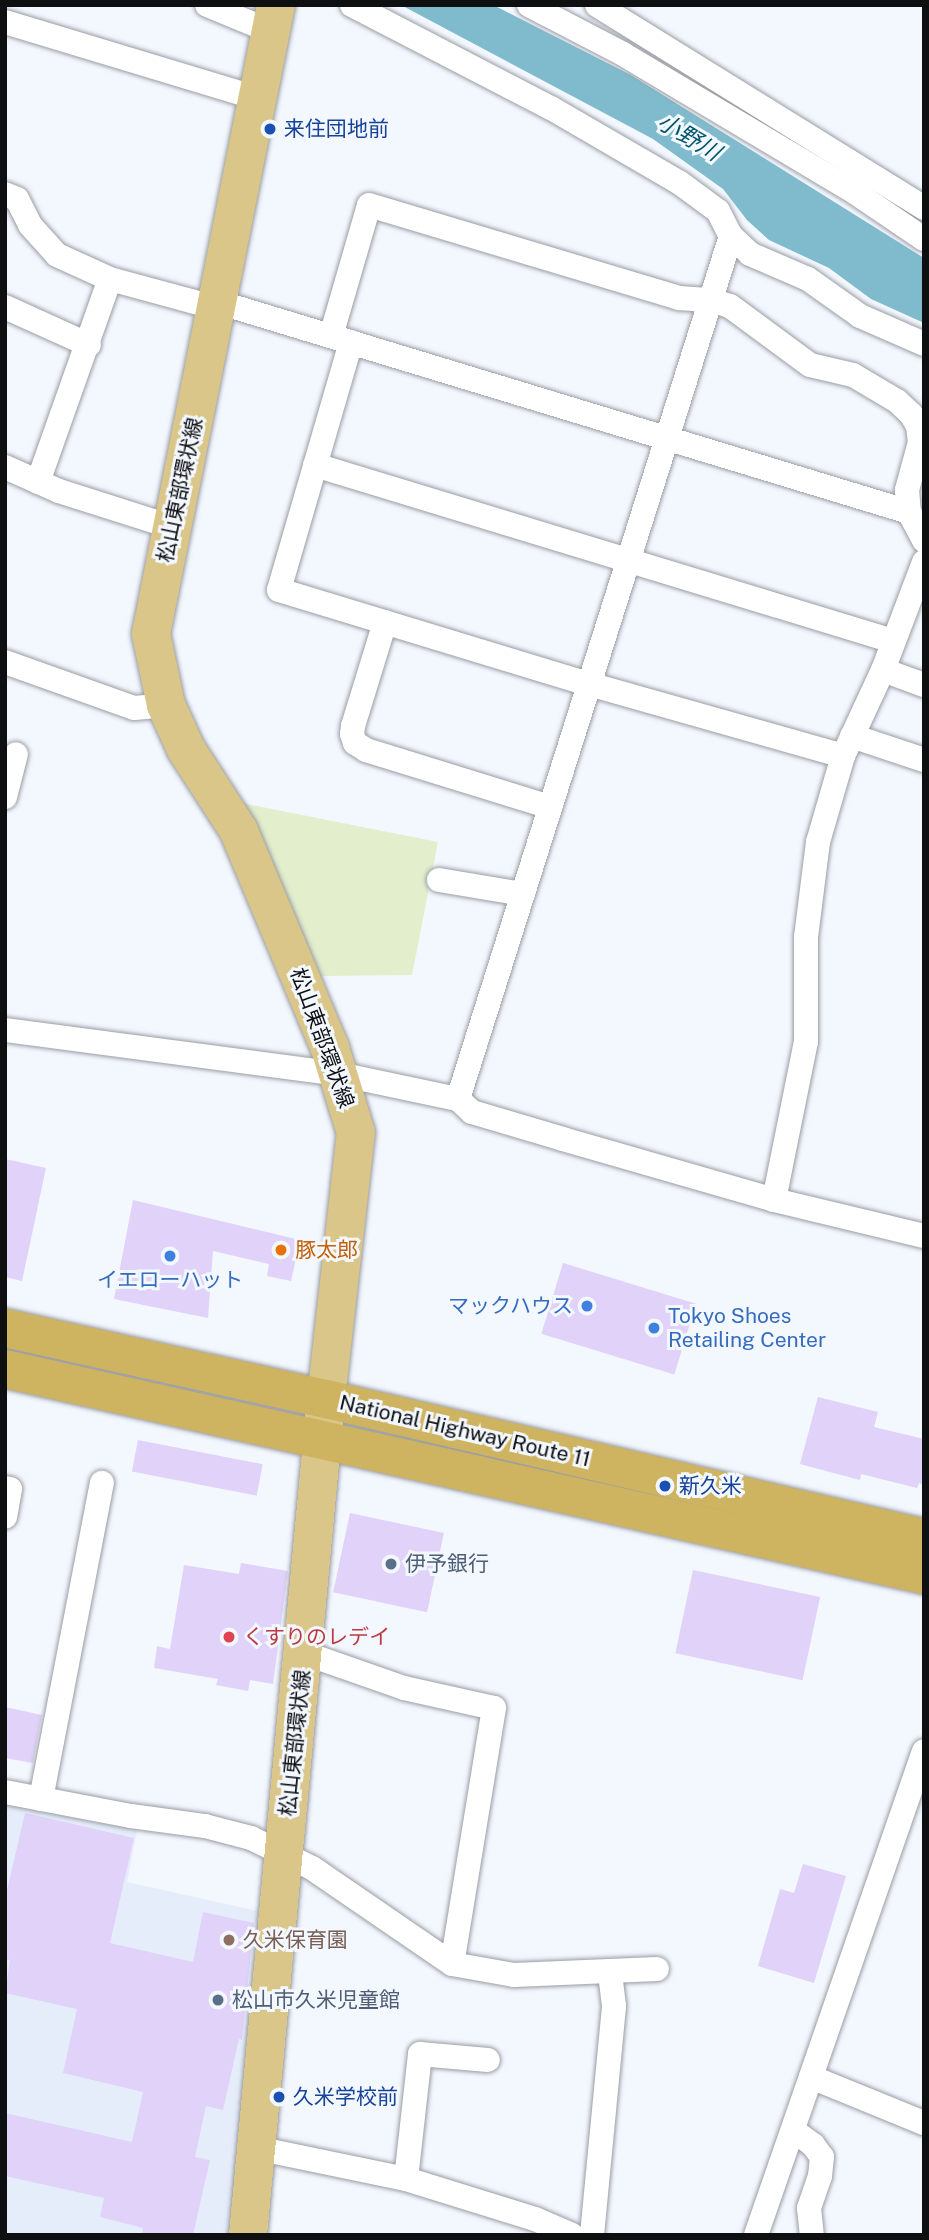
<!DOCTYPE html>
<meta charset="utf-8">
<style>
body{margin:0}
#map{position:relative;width:929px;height:2240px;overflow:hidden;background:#f3f7fe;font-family:"Public Sans","Noto Sans JP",sans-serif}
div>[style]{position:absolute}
.built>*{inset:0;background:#e5edfb}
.green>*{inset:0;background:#e2eecc}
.water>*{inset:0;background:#80bbcd}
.building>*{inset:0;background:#e0d2f8;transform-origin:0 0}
.roads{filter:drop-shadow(0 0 2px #9a9da3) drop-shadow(0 0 2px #9a9da3)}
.minor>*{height:24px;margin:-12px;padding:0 12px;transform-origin:12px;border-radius:12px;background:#fff}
.primary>*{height:38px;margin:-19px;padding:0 19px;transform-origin:19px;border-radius:19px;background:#dac688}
.trunk>*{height:38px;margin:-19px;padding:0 19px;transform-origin:19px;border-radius:19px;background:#ceb360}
.dots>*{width:19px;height:19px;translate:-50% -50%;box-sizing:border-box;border:4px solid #f3f7fe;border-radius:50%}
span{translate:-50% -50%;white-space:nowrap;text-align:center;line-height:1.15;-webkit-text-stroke:6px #f3f7fe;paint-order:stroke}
.transit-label{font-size:21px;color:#164399}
.left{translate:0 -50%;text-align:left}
.street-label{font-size:21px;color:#0d0f11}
.food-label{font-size:21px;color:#c56008}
.shop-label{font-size:21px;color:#366cbe}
.right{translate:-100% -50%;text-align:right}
.service-label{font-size:21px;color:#4e5e75}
.health-label{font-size:21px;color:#be3a42}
.education-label{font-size:21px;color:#785e54}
.water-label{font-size:23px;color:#00576b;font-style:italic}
.frame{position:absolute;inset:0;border:7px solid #0d0f11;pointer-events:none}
</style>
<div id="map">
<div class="built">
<i style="clip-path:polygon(5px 1800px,138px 1826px,127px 1882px,266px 1913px,234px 2235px,5px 2235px)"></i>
</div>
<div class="green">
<i style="clip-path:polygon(236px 802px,438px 842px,412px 975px,319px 976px)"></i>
</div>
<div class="water">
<i style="clip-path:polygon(401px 5px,493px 5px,631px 75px,924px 258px,924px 323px,871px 299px,829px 268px,769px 240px,747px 220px,723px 189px,653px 139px)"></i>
</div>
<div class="building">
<i style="clip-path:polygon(5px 1159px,46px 1168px,22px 1281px,5px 1277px)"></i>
<i style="clip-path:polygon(133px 1200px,300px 1240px,291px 1281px,267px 1276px,269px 1264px,213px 1251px,208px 1318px,114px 1299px)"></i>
<i style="left:563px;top:1263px;width:139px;height:74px;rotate:17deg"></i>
<i style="clip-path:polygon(818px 1397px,878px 1412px,874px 1427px,924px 1439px,924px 1485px,919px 1483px,917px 1488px,861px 1474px,860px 1480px,800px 1464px)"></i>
<i style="left:138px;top:1440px;width:127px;height:32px;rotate:11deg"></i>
<i style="left:350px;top:1513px;width:96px;height:81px;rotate:12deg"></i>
<i style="clip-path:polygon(241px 1563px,288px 1571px,273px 1684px,250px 1680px,248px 1691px,216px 1685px,218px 1679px,154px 1668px,157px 1646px,170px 1649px,184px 1565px,239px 1574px)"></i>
<i style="left:693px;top:1570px;width:130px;height:85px;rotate:12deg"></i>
<i style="clip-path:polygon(5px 1707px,42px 1715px,33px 1763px,5px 1758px)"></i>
<i style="clip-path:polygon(25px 1813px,134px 1838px,110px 1943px,193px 1962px,203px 1912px,254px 1923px,242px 2040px,239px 2039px,223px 2110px,206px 2106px,195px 2157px,210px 2160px,193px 2235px,142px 2235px,143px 2228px,100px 2217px,104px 2198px,5px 2176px,5px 2113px,132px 2142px,143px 2092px,63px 2073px,77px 2009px,5px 1993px,10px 1960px,5px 1959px,5px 1899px)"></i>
<i style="clip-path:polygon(803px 1864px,846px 1876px,814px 1983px,758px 1966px,780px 1889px,794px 1893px)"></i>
</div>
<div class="roads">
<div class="minor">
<i style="left:207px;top:5px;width:68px;rotate:22.4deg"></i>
<i style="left:352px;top:5px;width:224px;rotate:27.4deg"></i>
<i style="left:551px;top:108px;width:149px;rotate:30.2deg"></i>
<i style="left:680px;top:183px;width:47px;rotate:36.4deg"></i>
<i style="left:718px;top:211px;width:28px;rotate:63deg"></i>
<i style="left:731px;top:236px;width:26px;rotate:43deg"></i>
<i style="left:750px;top:254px;width:63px;rotate:23.3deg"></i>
<i style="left:808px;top:279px;width:64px;rotate:35.4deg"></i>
<i style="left:860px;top:316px;width:70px;rotate:23.6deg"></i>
<i style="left:529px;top:5px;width:106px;rotate:27.5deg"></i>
<i style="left:623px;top:54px;width:271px;rotate:30.8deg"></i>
<i style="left:856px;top:193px;width:82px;rotate:34.1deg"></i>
<i style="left:597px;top:5px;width:385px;rotate:31.8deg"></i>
<i style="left:5px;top:22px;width:262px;rotate:16.8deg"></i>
<i style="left:5px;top:194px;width:13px;rotate:23deg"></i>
<i style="left:17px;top:199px;width:29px;rotate:63deg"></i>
<i style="left:30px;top:225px;width:40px;rotate:48deg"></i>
<i style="left:57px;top:255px;width:58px;rotate:24.4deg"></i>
<i style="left:110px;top:279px;width:111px;rotate:15.2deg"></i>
<i style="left:218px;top:302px;width:722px;rotate:16.9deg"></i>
<i style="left:5px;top:307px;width:92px;rotate:24.3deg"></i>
<i style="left:331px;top:336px;width:136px;rotate:-73.8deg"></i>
<i style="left:369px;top:205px;width:324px;rotate:16.7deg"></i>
<i style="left:679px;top:298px;width:32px;rotate:4deg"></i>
<i style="left:711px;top:300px;width:20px;rotate:18deg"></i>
<i style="left:730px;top:306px;width:99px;rotate:36.4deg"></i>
<i style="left:810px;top:365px;width:44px;rotate:13.1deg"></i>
<i style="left:853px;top:375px;width:51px;rotate:30.6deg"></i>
<i style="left:897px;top:401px;width:19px;rotate:43deg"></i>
<i style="left:911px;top:414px;width:14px;rotate:60deg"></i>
<i style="left:918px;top:426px;width:16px;rotate:83deg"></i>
<i style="left:920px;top:442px;width:50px;rotate:105.2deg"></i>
<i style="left:907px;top:490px;width:22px;rotate:85deg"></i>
<i style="left:909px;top:512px;width:32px;rotate:62deg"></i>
<i style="left:351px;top:342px;width:258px;rotate:106.2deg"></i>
<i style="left:279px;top:590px;width:324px;rotate:16.9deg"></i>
<i style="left:589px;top:684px;width:264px;rotate:15.8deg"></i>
<i style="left:315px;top:465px;width:604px;rotate:16.94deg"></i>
<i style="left:5px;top:467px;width:59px;rotate:24deg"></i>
<i style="left:59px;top:491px;width:119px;rotate:17.7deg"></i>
<i style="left:38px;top:482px;width:215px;rotate:-70.5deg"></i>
<i style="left:385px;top:622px;width:109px;rotate:107.1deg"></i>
<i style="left:353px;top:726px;width:8px;rotate:97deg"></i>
<i style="left:352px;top:734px;width:9px;rotate:72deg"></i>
<i style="left:355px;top:743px;width:13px;rotate:32deg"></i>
<i style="left:366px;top:750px;width:193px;rotate:17.2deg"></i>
<i style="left:5px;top:662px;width:137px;rotate:19.6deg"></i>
<i style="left:134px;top:708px;width:32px;rotate:-5deg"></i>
<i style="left:883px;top:670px;width:44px;rotate:20.1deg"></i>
<i style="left:852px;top:736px;width:76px;rotate:18.4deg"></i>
<i style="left:5px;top:797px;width:44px;rotate:-75.7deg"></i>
<i style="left:439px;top:880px;width:85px;rotate:9.5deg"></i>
<i style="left:5px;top:1030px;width:337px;rotate:7.5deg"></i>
<i style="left:339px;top:1074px;width:122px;rotate:11.9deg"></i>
<i style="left:458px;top:1099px;width:19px;rotate:43deg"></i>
<i style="left:472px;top:1112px;width:95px;rotate:16.5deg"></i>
<i style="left:563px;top:1139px;width:220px;rotate:16.1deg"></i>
<i style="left:774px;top:1200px;width:154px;rotate:13.5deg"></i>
<i style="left:458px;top:1099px;width:905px;rotate:-72.45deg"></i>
<i style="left:774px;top:1200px;width:161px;rotate:-78.6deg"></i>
<i style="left:806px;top:1042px;width:105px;rotate:-90deg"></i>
<i style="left:806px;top:937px;width:96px;rotate:-82.8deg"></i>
<i style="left:818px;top:842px;width:90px;rotate:-73.8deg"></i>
<i style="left:843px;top:756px;width:95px;rotate:-65.1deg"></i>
<i style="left:883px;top:670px;width:116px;rotate:-69.2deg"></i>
<i style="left:5px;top:1488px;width:5px;rotate:11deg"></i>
<i style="left:10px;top:1489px;width:28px;rotate:100deg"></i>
<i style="left:304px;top:1653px;width:106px;rotate:19.3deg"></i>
<i style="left:404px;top:1688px;width:92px;rotate:12.5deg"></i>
<i style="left:494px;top:1708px;width:259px;rotate:99.3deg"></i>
<i style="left:5px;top:1792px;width:128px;rotate:10.8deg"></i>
<i style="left:131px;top:1816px;width:75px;rotate:7.7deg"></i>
<i style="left:205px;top:1826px;width:48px;rotate:14.6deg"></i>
<i style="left:251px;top:1838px;width:68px;rotate:26.2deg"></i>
<i style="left:312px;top:1868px;width:170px;rotate:34.4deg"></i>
<i style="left:452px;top:1964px;width:63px;rotate:10.1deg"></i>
<i style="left:514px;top:1975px;width:143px;rotate:-2.4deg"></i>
<i style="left:41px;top:1799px;width:322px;rotate:-79.1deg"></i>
<i style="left:811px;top:2077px;width:122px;rotate:22.2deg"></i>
<i style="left:794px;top:2131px;width:24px;rotate:36deg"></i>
<i style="left:813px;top:2145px;width:15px;rotate:53deg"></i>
<i style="left:822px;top:2157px;width:19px;rotate:96deg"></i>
<i style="left:820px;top:2176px;width:34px;rotate:109deg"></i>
<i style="left:809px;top:2208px;width:27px;rotate:84deg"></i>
<i style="left:256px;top:2148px;width:153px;rotate:11.7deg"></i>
<i style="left:406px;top:2179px;width:135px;rotate:17.2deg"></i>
<i style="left:535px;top:2219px;width:40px;rotate:23.4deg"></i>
<i style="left:406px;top:2179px;width:126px;rotate:-83.6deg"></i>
<i style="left:420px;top:2054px;width:68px;rotate:5deg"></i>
<i style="left:592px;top:2235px;width:230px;rotate:-84.5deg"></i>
<i style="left:614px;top:2006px;width:34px;rotate:-97deg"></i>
<i style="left:756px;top:2235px;width:512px;rotate:-70.86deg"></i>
</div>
<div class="primary">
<i style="left:248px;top:2235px;width:840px;rotate:-84.67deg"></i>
<i style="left:326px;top:1399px;width:268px;rotate:-83.6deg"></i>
<i style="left:356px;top:1133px;width:89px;rotate:-107deg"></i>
<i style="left:330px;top:1048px;width:235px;rotate:-112.8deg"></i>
<i style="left:239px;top:831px;width:98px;rotate:-122.9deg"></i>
<i style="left:186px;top:749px;width:48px;rotate:-114.4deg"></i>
<i style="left:166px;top:705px;width:73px;rotate:-101.9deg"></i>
<i style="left:151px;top:634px;width:641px;rotate:-78.76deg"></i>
</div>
<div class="trunk">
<i style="left:5px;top:1328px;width:329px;rotate:12.5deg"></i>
<i style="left:326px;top:1399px;width:614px;rotate:13.09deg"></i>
<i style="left:5px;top:1369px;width:942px;rotate:12.63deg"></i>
</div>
</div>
<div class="dots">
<i style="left:270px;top:129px;background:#1a4fb4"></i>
<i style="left:281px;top:1250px;background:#e8710a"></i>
<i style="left:170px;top:1256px;background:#3f7fe0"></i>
<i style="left:587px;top:1306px;background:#3f7fe0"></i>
<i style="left:654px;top:1328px;background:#3f7fe0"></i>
<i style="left:665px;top:1486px;background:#1a4fb4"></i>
<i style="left:391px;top:1564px;background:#5c6f8a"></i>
<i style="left:229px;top:1637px;background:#e0444e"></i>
<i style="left:229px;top:1940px;background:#8d6e63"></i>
<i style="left:218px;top:2000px;background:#5c6f8a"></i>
<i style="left:279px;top:2097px;background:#1a4fb4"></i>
</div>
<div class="transit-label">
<span class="left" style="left:284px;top:129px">来住団地前</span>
<span class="left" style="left:679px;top:1486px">新久米</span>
<span class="left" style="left:293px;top:2097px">久米学校前</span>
</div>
<div class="street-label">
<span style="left:180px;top:490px;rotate:-78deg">松山東部環状線</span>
<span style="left:322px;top:1038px;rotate:70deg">松山東部環状線</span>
<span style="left:465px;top:1431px;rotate:13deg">National Highway Route 11</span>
<span style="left:295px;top:1743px;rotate:-84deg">松山東部環状線</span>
</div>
<div class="food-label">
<span class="left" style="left:295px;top:1250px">豚太郎</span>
</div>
<div class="shop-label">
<span style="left:170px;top:1280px">イエローハット</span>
<span class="right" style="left:573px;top:1306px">マックハウス</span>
<span class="left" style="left:668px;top:1328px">Tokyo Shoes<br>Retailing Center</span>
</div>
<div class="service-label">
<span class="left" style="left:405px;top:1564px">伊予銀行</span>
<span class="left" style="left:232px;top:2000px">松山市久米児童館</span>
</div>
<div class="health-label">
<span class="left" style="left:243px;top:1637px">くすりのレデイ</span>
</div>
<div class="education-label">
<span class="left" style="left:243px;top:1940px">久米保育園</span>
</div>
<div class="water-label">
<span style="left:689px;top:137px;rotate:31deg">小野川</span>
</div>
<div class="frame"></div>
</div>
